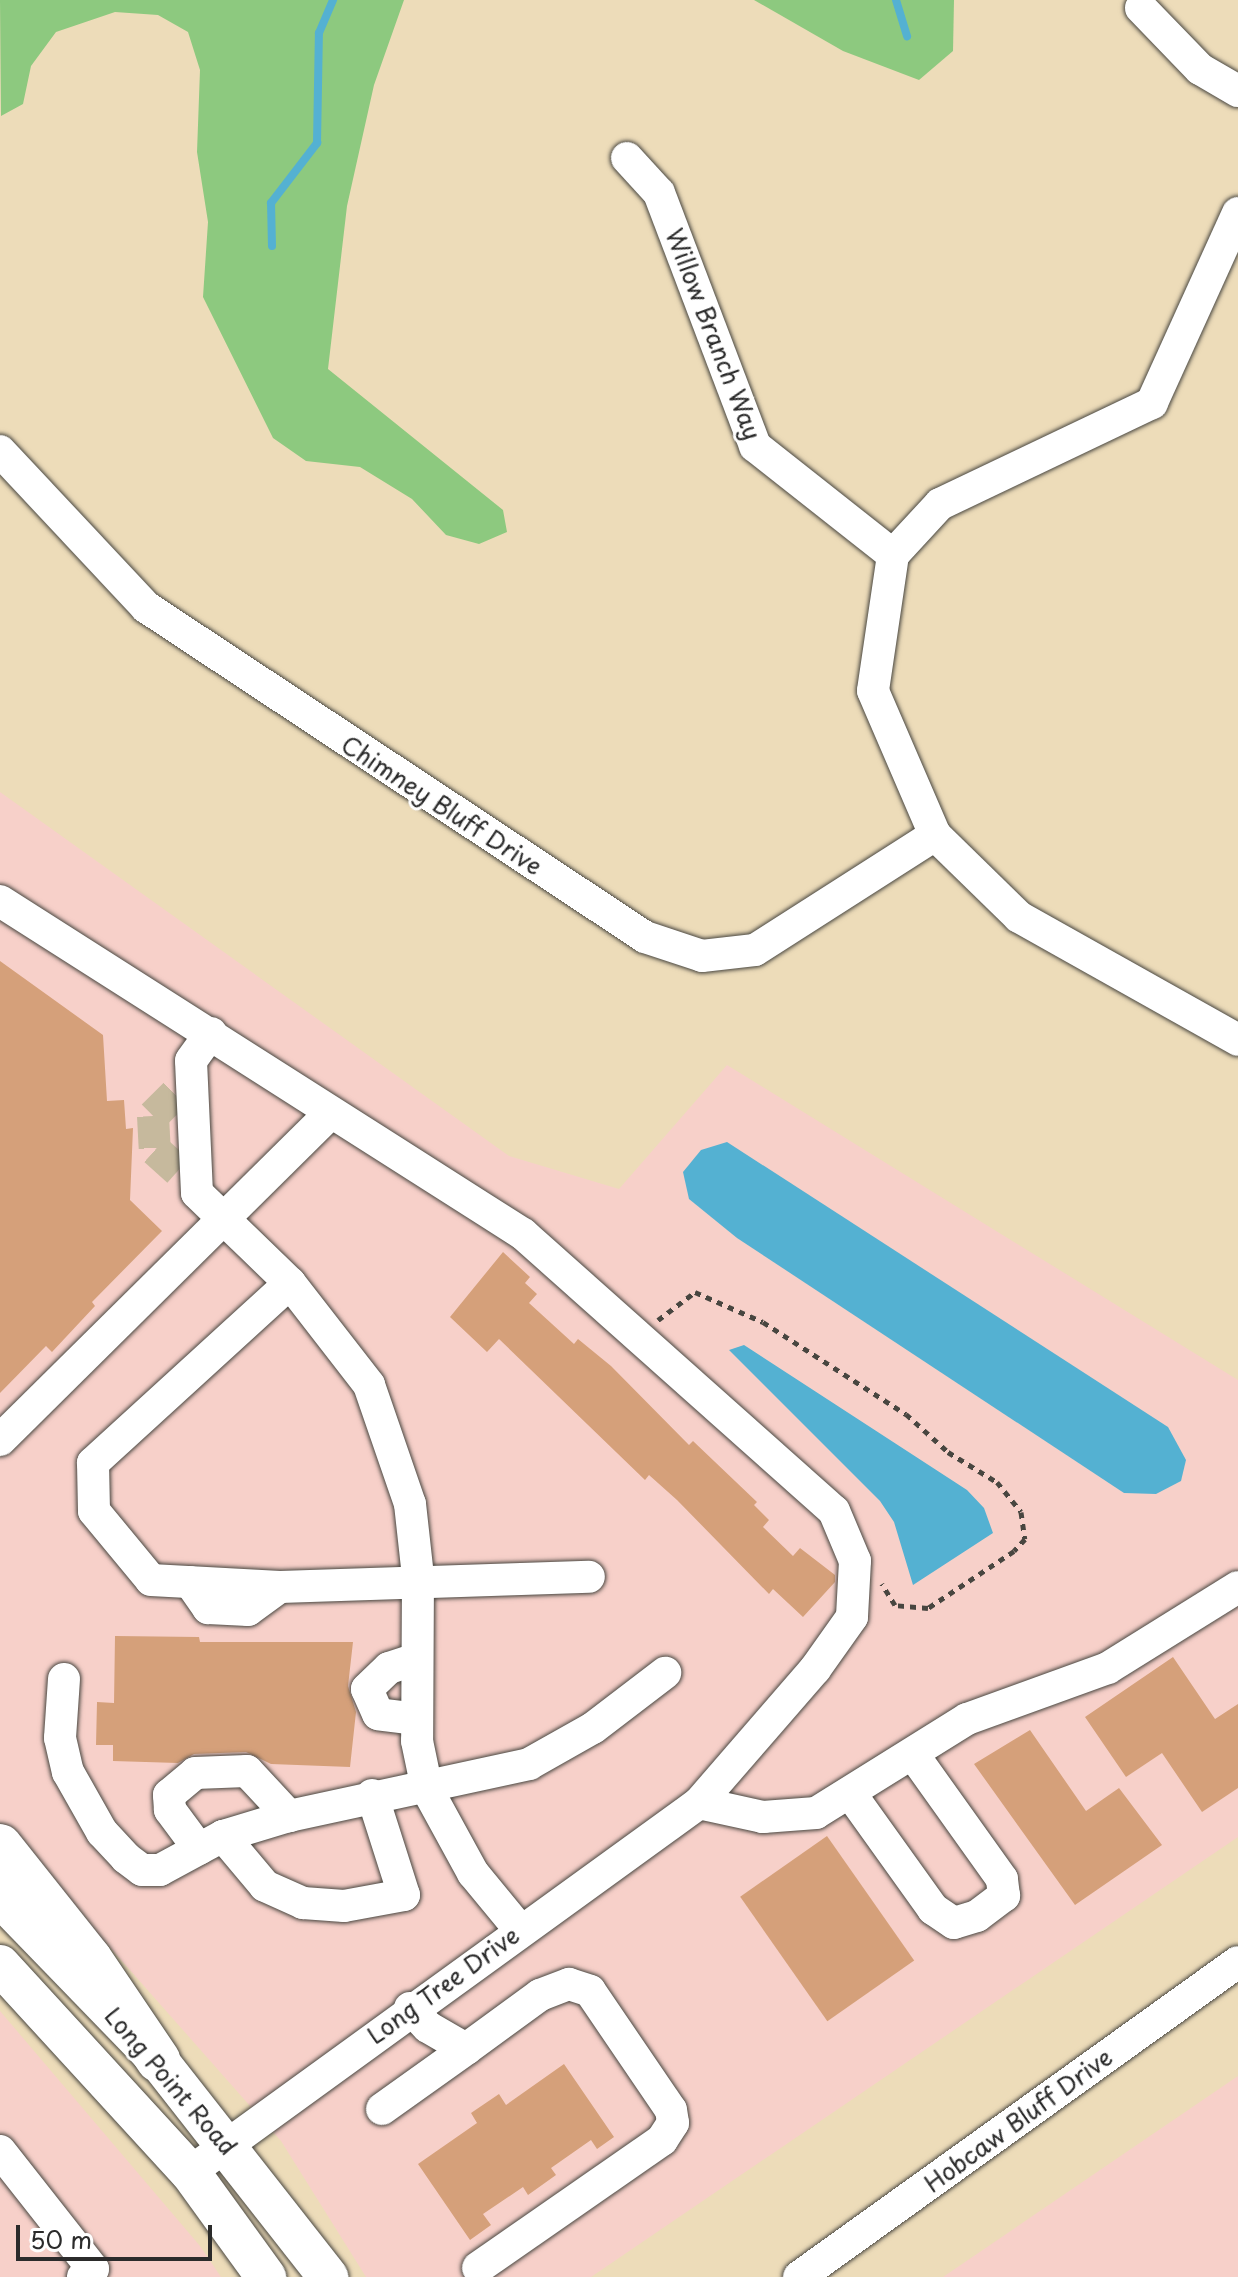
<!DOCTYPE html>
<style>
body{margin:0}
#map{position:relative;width:1238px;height:2277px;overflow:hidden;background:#eddcb9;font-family:"Playpen Sans",sans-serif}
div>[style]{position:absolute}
.built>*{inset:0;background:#f7d0c9}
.green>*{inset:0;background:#8dc97f}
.water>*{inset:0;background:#54b1d2}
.stream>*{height:8px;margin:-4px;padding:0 4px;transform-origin:4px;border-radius:4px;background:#54b1d2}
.building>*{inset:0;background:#d5a07a;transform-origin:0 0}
.minor-tunnel>*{height:32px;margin-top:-16px;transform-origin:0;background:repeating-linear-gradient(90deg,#c6b99d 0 32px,transparent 0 48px)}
.path>*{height:5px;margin-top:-2.5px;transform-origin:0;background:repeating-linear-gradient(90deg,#484640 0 6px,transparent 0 12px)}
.roads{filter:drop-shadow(0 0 2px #484640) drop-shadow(0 0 2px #484640)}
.minor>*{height:32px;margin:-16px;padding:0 16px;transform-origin:16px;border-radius:16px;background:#fff}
.major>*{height:40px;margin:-20px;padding:0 20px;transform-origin:20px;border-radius:20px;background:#fff}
.highway>*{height:44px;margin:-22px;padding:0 22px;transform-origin:22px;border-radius:22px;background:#fff}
span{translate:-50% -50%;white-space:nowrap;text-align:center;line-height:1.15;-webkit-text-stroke:6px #fff;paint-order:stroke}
.street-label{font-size:24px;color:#2b2b2b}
.scale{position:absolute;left:16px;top:2225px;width:196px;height:36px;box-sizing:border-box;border:4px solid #2b2b2b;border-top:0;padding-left:10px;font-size:24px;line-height:28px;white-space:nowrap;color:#2b2b2b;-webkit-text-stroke:6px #fff;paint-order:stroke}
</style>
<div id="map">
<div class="built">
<i style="clip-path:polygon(0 792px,509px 1156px,619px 1189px,727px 1065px,1238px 1380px,1238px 1837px,591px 2277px,366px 2277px,281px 2141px,0 1823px)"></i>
<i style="clip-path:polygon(0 2011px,200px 2246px,221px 2277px,0 2277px)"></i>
<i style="clip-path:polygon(1238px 2076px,1238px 2277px,943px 2277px)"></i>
</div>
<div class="green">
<i style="clip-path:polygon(0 0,404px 0,374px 85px,347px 206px,328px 369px,503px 510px,507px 532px,479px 544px,446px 535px,412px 499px,360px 467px,306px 461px,273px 438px,203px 297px,208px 222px,197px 152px,200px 70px,188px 32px,158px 15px,115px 12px,56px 32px,31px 66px,23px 104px,1px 116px)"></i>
<i style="clip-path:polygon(754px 0,954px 0,953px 51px,919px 80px,843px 51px)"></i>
</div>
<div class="water">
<i style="clip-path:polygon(727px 1142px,1168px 1427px,1186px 1460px,1181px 1481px,1156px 1494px,1124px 1493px,737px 1238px,689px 1199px,683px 1172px,701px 1150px)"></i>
<i style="clip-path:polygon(744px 1345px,967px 1490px,984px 1508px,993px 1533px,913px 1585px,894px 1522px,880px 1501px,729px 1350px)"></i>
</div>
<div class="stream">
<i style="left:896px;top:0;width:38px;rotate:73deg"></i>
<i style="left:272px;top:246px;width:43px;rotate:-91.3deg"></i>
<i style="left:271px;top:203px;width:76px;rotate:-52.5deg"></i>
<i style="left:317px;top:143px;width:110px;rotate:-89deg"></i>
<i style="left:319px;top:33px;width:36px;rotate:-67deg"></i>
</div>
<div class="building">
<i style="clip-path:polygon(0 961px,103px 1035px,107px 1101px,124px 1100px,126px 1129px,133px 1128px,130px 1200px,162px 1231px,92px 1302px,95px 1306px,52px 1352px,46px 1346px,0 1393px)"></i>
<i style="clip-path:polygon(503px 1252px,530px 1277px,525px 1283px,537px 1294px,529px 1303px,574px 1344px,578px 1339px,611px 1366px,689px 1445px,693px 1441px,757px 1502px,754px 1505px,769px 1520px,763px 1527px,793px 1556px,800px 1548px,835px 1575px,835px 1582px,803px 1617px,773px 1589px,769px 1594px,677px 1500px,649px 1475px,645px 1480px,499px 1339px,487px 1352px,450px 1317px)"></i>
<i style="clip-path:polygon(115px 1636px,199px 1637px,200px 1642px,353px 1642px,348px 1686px,356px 1712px,350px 1767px,271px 1764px,246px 1752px,194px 1754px,178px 1763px,113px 1761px,113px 1745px,96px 1745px,97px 1702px,114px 1703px)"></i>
<i style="clip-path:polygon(1173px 1657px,1215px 1719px,1238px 1704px,1238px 1788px,1202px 1812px,1162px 1753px,1126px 1777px,1085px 1717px)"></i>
<i style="clip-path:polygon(1030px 1730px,1086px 1811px,1119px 1788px,1162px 1845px,1075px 1905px,974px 1764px)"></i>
<i style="left:827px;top:1836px;width:152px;height:106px;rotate:55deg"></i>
<i style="clip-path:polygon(564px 2064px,614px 2137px,597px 2149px,591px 2140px,551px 2168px,556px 2175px,528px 2195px,523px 2187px,483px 2214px,491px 2225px,470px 2240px,418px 2164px,477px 2123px,471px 2113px,499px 2094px,506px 2105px)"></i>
</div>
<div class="minor-tunnel">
<i style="left:175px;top:1094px;width:31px;rotate:135deg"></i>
<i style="left:153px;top:1116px;width:34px;rotate:87deg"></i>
<i style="left:155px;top:1150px;width:31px;rotate:42deg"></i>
</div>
<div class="path">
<i style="left:658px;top:1320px;width:46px;rotate:-37.1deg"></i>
<i style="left:695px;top:1292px;width:74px;rotate:23.8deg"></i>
<i style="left:763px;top:1322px;width:170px;rotate:32.8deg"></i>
<i style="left:906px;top:1414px;width:57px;rotate:42.1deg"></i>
<i style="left:948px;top:1452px;width:57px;rotate:31.5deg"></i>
<i style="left:997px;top:1482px;width:38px;rotate:51deg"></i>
<i style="left:1021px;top:1512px;width:27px;rotate:82deg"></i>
<i style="left:1025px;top:1539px;width:16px;rotate:133deg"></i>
<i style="left:1014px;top:1551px;width:103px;rotate:146.5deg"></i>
<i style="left:928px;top:1608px;width:33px;rotate:-175deg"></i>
<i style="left:895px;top:1605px;width:25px;rotate:-122deg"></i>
</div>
<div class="roads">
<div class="minor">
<i style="left:1141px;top:8px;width:85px;rotate:46deg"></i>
<i style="left:1200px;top:69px;width:44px;rotate:30.1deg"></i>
<i style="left:627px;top:158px;width:47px;rotate:47.6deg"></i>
<i style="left:659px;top:193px;width:271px;rotate:69.2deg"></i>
<i style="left:755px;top:446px;width:176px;rotate:38.3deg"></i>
<i style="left:1238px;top:213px;width:209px;rotate:114.4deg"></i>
<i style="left:1152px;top:403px;width:235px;rotate:154.5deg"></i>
<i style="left:940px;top:504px;width:69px;rotate:132.7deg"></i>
<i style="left:893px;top:555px;width:137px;rotate:98.4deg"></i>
<i style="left:873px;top:691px;width:157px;rotate:66.7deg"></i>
<i style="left:935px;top:835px;width:117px;rotate:44.3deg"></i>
<i style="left:1019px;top:917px;width:251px;rotate:29.3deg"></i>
<i style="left:0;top:451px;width:214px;rotate:46.9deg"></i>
<i style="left:146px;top:607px;width:598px;rotate:33.48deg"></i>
<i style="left:645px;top:937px;width:60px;rotate:18.4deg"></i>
<i style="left:702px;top:956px;width:53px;rotate:-6.5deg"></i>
<i style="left:755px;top:950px;width:214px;rotate:-32.6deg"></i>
<i style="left:0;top:901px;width:620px;rotate:32.49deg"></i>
<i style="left:523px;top:1234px;width:416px;rotate:41.7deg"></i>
<i style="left:834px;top:1511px;width:54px;rotate:67.2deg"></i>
<i style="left:855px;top:1561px;width:56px;rotate:93.1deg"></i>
<i style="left:852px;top:1617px;width:64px;rotate:125.4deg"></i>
<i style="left:815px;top:1669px;width:177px;rotate:130.9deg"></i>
<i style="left:699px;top:1803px;width:629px;rotate:144.06deg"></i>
<i style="left:211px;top:1033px;width:34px;rotate:126deg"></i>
<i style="left:191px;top:1061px;width:132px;rotate:87.4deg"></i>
<i style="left:197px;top:1193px;width:129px;rotate:44.1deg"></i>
<i style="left:290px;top:1283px;width:129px;rotate:52.2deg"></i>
<i style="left:369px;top:1385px;width:126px;rotate:71deg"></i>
<i style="left:410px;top:1504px;width:72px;rotate:83.7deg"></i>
<i style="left:418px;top:1576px;width:165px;rotate:90.3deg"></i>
<i style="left:417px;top:1741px;width:49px;rotate:78.2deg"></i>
<i style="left:427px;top:1789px;width:96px;rotate:61.3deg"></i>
<i style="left:473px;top:1873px;width:74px;rotate:50.5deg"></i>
<i style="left:290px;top:1283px;width:267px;rotate:137.6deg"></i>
<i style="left:93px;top:1463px;width:48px;rotate:88.8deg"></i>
<i style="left:94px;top:1511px;width:89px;rotate:50.4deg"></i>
<i style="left:151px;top:1580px;width:129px;rotate:3.1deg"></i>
<i style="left:280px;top:1587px;width:309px;rotate:-1.9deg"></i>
<i style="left:0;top:1440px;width:465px;rotate:-44.7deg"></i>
<i style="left:190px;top:1582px;width:32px;rotate:55deg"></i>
<i style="left:208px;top:1608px;width:40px;rotate:2.9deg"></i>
<i style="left:248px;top:1610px;width:39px;rotate:-36deg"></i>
<i style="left:64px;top:1679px;width:59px;rotate:93.9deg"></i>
<i style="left:60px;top:1738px;width:35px;rotate:77deg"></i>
<i style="left:68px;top:1772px;width:69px;rotate:60.5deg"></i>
<i style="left:102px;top:1832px;width:35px;rotate:47deg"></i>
<i style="left:126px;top:1858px;width:20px;rotate:37deg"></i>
<i style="left:142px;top:1870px;width:18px"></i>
<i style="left:160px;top:1870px;width:72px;rotate:-28.4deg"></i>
<i style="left:223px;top:1836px;width:69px;rotate:-16.9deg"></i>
<i style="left:289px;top:1816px;width:246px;rotate:-12.2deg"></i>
<i style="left:529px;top:1764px;width:73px;rotate:-29.4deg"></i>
<i style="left:593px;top:1728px;width:91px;rotate:-37.4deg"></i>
<i style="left:417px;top:1719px;width:39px;rotate:-173deg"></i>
<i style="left:378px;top:1714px;width:27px;rotate:-114deg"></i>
<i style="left:367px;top:1689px;width:30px;rotate:-44deg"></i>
<i style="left:389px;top:1668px;width:29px;rotate:-18deg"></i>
<i style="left:850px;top:1793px;width:143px;rotate:54.4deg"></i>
<i style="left:933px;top:1909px;width:25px;rotate:34deg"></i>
<i style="left:954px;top:1923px;width:24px;rotate:-17deg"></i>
<i style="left:977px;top:1916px;width:34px;rotate:-37deg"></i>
<i style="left:1004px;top:1896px;width:17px;rotate:-97deg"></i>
<i style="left:1002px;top:1879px;width:153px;rotate:-125.5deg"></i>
<i style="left:699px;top:1803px;width:66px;rotate:12.3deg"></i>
<i style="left:763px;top:1817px;width:53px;rotate:-4.3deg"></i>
<i style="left:816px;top:1813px;width:178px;rotate:-31.9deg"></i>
<i style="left:967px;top:1719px;width:150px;rotate:-19.9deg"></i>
<i style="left:1108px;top:1668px;width:153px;rotate:-31.9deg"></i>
<i style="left:223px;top:1836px;width:65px;rotate:50deg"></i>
<i style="left:265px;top:1886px;width:42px;rotate:24.1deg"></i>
<i style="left:303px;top:1903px;width:41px;rotate:4.2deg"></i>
<i style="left:344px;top:1906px;width:61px;rotate:-10.4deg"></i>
<i style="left:404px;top:1895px;width:105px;rotate:-107.7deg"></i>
<i style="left:199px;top:1849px;width:49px;rotate:-126.6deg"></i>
<i style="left:170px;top:1810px;width:15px;rotate:-94deg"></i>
<i style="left:169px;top:1795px;width:34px;rotate:-40deg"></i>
<i style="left:195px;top:1773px;width:52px;rotate:-2.2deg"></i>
<i style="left:247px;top:1771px;width:62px;rotate:47deg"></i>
<i style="left:410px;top:2008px;width:26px;rotate:47deg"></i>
<i style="left:428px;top:2027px;width:44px;rotate:30.1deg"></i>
<i style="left:466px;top:2049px;width:92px;rotate:-36.1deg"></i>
<i style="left:540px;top:1995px;width:31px;rotate:-21deg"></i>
<i style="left:569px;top:1984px;width:22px;rotate:18deg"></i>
<i style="left:590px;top:1991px;width:144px;rotate:55.8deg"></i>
<i style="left:671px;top:2110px;width:13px;rotate:81deg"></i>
<i style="left:673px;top:2123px;width:20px;rotate:123deg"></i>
<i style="left:662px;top:2140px;width:224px;rotate:145.2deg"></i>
<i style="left:382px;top:2109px;width:103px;rotate:-35.5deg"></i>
<i style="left:0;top:2151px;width:150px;rotate:51.8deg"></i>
<i style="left:93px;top:2269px;width:13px;rotate:141deg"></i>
<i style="left:799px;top:2277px;width:540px;rotate:-35.66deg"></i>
</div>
<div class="major">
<i style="left:0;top:1897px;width:227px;rotate:45.9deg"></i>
<i style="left:158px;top:2060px;width:276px;rotate:51.9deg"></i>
<i style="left:0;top:1965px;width:281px;rotate:47.5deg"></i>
<i style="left:190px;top:2172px;width:130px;rotate:54.1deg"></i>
</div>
<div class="highway">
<i style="left:0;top:1846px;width:144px;rotate:51.5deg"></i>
<i style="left:90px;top:1959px;width:122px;rotate:56deg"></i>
</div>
</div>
<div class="street-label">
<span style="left:714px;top:334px;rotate:69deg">Willow Branch Way</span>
<span style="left:442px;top:805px;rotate:33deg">Chimney Bluff Drive</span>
<span style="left:443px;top:1985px;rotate:-36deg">Long Tree Drive</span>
<span style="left:171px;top:2081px;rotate:49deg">Long Point Road</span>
<span style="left:1018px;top:2120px;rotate:-36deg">Hobcaw Bluff Drive</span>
</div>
<div class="scale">50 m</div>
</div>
